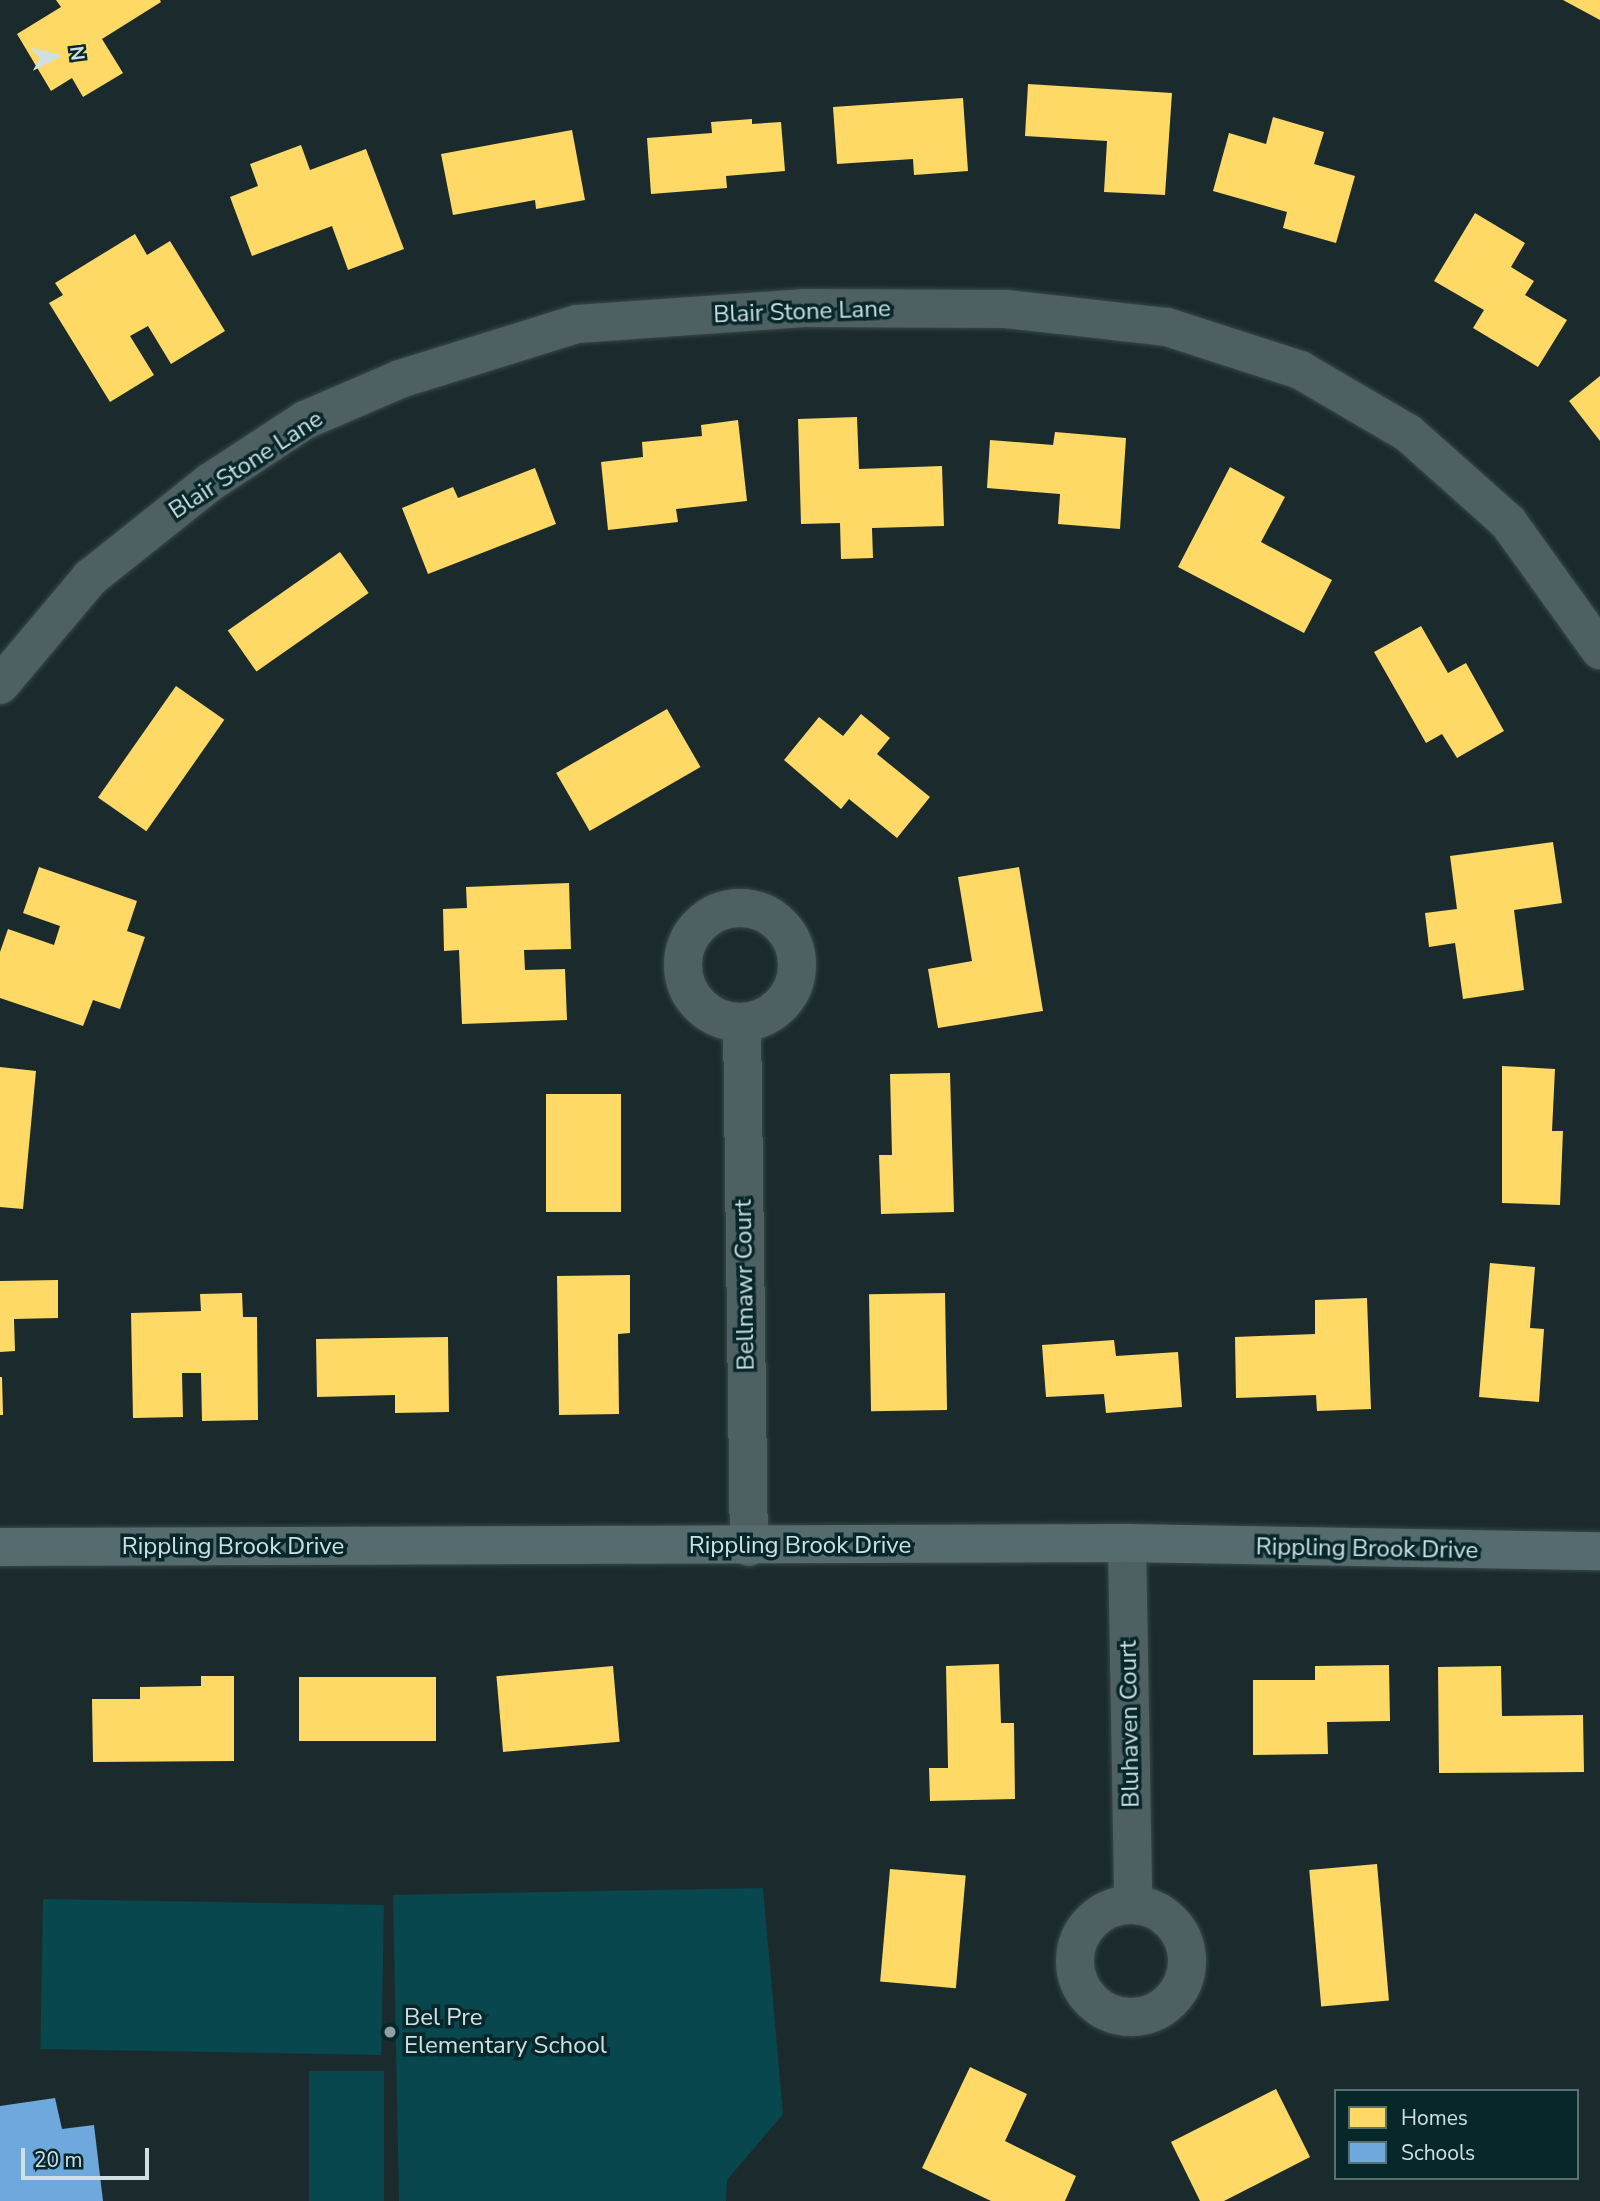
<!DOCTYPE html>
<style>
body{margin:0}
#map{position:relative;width:1600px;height:2201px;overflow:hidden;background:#1b2b2d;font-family:"Nunito Sans",sans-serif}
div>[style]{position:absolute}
.green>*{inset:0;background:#08474d;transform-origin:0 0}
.homes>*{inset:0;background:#ffd966;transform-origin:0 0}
.schools>*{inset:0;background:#6fa8dc}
.roads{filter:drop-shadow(0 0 2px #394748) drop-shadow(0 0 2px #394748)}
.street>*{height:38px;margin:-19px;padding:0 19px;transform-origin:19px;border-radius:19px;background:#4f6062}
.street>.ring{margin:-19px;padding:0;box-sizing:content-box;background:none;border:38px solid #4f6062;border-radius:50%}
.secondary>*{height:38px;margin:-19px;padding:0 19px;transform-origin:19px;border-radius:19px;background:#556b6e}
.dots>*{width:19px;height:19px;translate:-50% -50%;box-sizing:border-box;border:4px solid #07272b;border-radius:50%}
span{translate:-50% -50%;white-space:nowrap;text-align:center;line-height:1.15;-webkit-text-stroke:7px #07272b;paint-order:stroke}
.street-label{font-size:24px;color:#cfe0e2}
.poi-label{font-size:24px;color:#cfe0e2}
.left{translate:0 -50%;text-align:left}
.legend{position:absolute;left:1334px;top:2089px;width:245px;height:91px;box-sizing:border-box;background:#07272b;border:2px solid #577174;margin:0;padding:9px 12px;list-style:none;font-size:21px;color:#cfe0e2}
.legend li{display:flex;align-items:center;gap:14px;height:35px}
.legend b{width:35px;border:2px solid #577174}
.north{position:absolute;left:21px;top:21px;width:70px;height:70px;-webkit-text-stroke:5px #07272b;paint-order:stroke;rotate:83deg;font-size:19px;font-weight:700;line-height:28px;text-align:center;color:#cfe0e2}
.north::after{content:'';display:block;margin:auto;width:24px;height:32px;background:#cfe0e2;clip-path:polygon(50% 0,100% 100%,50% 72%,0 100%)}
.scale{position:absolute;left:21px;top:2148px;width:128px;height:32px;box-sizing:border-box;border:4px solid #cfe0e2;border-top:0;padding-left:9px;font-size:21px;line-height:24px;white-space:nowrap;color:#cfe0e2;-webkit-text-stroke:5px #07272b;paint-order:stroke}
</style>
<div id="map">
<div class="green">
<i style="clip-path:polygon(763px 1888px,783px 2114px,727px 2180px,726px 2201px,399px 2201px,393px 1895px)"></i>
<i style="left:43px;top:1899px;width:341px;height:150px;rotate:1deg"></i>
<i style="left:384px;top:2071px;width:130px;height:75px;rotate:90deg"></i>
</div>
<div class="homes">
<i style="clip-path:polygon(56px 0,160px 0,161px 2px,102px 39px,123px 73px,83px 97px,72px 78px,51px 91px,17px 34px,61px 7px)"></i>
<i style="clip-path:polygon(1563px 0,1600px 0,1600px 20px)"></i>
<i style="clip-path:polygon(1028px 84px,1172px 93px,1165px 195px,1104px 192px,1107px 141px,1025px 136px)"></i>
<i style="clip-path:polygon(963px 98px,968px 171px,914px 175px,913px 159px,837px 164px,833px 107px)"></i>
<i style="clip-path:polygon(1273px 117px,1324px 132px,1314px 164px,1355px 176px,1336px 243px,1283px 228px,1287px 212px,1213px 191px,1229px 133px,1266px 144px)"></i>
<i style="clip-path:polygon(752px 119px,752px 124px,781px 122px,785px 171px,726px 176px,727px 188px,651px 194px,647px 138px,712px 133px,711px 122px)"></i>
<i style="clip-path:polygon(572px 130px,585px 200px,536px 209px,535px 200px,453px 215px,441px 154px)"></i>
<i style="clip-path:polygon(301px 145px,310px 170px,366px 149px,404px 249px,348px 270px,332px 226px,252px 256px,230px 197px,258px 186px,250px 164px)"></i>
<i style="clip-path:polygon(1475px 213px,1525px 243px,1511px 267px,1534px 281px,1525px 295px,1567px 320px,1538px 367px,1473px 328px,1484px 310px,1434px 281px)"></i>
<i style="clip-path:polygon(135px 234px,147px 255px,170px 241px,225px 331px,171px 364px,148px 326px,130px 336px,154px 375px,110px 402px,49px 303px,63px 295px,55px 283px)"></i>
<i style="clip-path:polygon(1600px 376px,1600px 441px,1569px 401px)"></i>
<i style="clip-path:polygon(857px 417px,859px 469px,942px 466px,944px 526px,872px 528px,873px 558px,841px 559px,840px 523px,801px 524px,798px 419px)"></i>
<i style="clip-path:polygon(738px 420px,747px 501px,676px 509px,678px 522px,608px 530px,601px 462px,643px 457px,642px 442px,702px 436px,701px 425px)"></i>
<i style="clip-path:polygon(1055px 432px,1126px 438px,1120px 529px,1058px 524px,1060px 494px,987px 488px,990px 440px,1053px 445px)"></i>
<i style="clip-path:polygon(1230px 467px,1285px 497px,1261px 542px,1332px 580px,1304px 633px,1178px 567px)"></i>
<i style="clip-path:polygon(535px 468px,556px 524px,428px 574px,402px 508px,453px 487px,458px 498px)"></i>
<i style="left:340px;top:552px;width:50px;height:137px;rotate:55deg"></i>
<i style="clip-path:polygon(1421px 626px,1448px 673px,1466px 663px,1504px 731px,1457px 758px,1442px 734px,1426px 743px,1374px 652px)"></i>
<i style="left:176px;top:686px;width:59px;height:136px;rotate:35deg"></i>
<i style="left:667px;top:709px;width:67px;height:128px;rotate:60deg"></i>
<i style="clip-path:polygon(861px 714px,890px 738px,877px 754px,930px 797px,897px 838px,849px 799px,841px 809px,784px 760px,819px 717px,843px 736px)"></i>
<i style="clip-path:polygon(1553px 842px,1562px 903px,1514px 910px,1524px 990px,1463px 999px,1455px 943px,1429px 947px,1425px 913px,1457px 909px,1450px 856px)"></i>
<i style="clip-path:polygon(39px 867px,137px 901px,127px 931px,145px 937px,120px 1009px,93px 1000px,83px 1026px,0 998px,0 952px,8px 929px,54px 945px,60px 926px,23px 913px)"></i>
<i style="clip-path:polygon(1019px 867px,1043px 1011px,938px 1028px,928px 969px,972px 961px,958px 877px)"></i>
<i style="clip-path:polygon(569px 883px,571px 949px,524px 950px,525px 970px,565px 969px,567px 1020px,462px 1024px,459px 950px,444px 951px,443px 909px,467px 908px,466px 887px)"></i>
<i style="clip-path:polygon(1502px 1066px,1555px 1069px,1552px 1131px,1563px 1131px,1560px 1205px,1502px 1203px)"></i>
<i style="clip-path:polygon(0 1067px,36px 1071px,23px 1209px,0 1207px)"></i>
<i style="clip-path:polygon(950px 1073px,954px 1212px,881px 1214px,879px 1155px,892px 1155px,890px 1074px)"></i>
<i style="left:546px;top:1094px;width:75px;height:118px"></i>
<i style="clip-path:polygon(1490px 1263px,1535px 1267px,1530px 1328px,1544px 1329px,1539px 1402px,1479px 1397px)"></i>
<i style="clip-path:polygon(630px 1275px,630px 1333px,618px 1334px,619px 1414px,559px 1415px,557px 1276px)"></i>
<i style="clip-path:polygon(58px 1280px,58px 1318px,14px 1319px,15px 1351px,0 1352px,0 1281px)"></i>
<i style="clip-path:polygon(242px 1293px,243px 1317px,257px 1317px,258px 1420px,202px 1421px,201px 1373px,182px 1373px,183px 1417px,133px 1418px,131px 1313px,201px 1311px,200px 1294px)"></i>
<i style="left:945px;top:1293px;width:117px;height:76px;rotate:89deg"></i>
<i style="clip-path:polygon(1367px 1298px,1371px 1409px,1317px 1411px,1316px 1395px,1236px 1398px,1235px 1337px,1315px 1334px,1315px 1300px)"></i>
<i style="clip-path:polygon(448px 1337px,449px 1412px,395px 1413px,395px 1395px,317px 1397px,316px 1339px)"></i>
<i style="clip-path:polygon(1114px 1340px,1116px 1356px,1178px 1352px,1182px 1407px,1106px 1413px,1104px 1394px,1046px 1397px,1042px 1345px)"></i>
<i style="clip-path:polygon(0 1377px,2px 1377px,3px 1415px,0 1415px)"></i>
<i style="clip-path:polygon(999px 1664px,1001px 1723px,1014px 1723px,1015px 1799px,930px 1801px,929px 1768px,948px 1768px,946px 1666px)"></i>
<i style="clip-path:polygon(1389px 1665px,1390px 1721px,1327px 1722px,1328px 1754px,1253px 1755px,1253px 1680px,1315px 1680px,1315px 1666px)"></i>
<i style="left:613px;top:1666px;width:76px;height:117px;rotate:85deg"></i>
<i style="clip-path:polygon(1501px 1666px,1502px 1716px,1583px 1715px,1584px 1772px,1439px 1773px,1438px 1667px)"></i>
<i style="clip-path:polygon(201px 1676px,234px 1676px,234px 1761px,93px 1762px,92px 1699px,140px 1699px,140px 1687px,201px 1686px)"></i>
<i style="left:299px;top:1677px;width:137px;height:64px"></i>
<i style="left:1377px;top:1864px;width:137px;height:68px;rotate:85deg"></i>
<i style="left:890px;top:1869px;width:76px;height:113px;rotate:5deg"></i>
<i style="clip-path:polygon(970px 2067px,1027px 2094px,1005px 2141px,1076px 2176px,1065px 2201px,991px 2201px,922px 2168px)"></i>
<i style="clip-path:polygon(1276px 2089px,1310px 2157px,1224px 2201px,1200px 2201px,1171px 2142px)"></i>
</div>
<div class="schools">
<i style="clip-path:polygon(55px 2098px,62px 2129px,94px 2125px,103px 2201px,0 2201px,0 2106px)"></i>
</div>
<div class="roads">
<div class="street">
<i style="left:0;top:685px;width:141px;rotate:-49.9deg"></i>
<i style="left:91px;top:577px;width:151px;rotate:-38.5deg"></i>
<i style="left:209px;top:483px;width:115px;rotate:-33.3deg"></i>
<i style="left:305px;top:420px;width:103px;rotate:-23.3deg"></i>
<i style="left:400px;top:379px;width:185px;rotate:-17.3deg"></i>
<i style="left:577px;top:324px;width:227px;rotate:-4deg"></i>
<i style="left:803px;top:308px;width:203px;rotate:0.3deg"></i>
<i style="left:1006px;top:309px;width:162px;rotate:6.4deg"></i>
<i style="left:1167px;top:327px;width:140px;rotate:17.9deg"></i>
<i style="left:1300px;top:370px;width:125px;rotate:30.3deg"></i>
<i style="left:1408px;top:433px;width:134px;rotate:41.7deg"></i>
<i style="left:1508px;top:522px;width:158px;rotate:54.3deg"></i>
<i class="ring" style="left:683px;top:908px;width:76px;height:76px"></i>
<i style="left:742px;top:1022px;width:525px;rotate:89.24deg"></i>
<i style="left:1127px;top:1543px;width:361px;rotate:89deg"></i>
<i class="ring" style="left:1075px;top:1905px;width:74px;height:74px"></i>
</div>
<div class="secondary">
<i style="left:0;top:1547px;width:1127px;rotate:-0.2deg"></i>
<i style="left:1127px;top:1543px;width:473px;rotate:1deg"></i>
</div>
</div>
<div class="dots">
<i style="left:390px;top:2032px;background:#90a1a3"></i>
</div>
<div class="street-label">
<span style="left:802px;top:312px;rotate:-2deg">Blair Stone Lane</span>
<span style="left:246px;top:465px;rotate:-33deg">Blair Stone Lane</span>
<span style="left:745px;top:1285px;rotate:-91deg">Bellmawr Court</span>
<span style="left:800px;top:1546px">Rippling Brook Drive</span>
<span style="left:233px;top:1547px">Rippling Brook Drive</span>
<span style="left:1367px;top:1549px;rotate:1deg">Rippling Brook Drive</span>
<span style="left:1130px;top:1724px;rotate:-91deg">Bluhaven Court</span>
</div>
<div class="poi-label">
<span class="left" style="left:404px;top:2032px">Bel Pre<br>Elementary School</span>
</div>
<ul class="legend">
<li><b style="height:19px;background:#ffd966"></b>Homes</li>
<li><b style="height:19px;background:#6fa8dc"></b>Schools</li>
</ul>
<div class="north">N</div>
<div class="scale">20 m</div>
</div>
